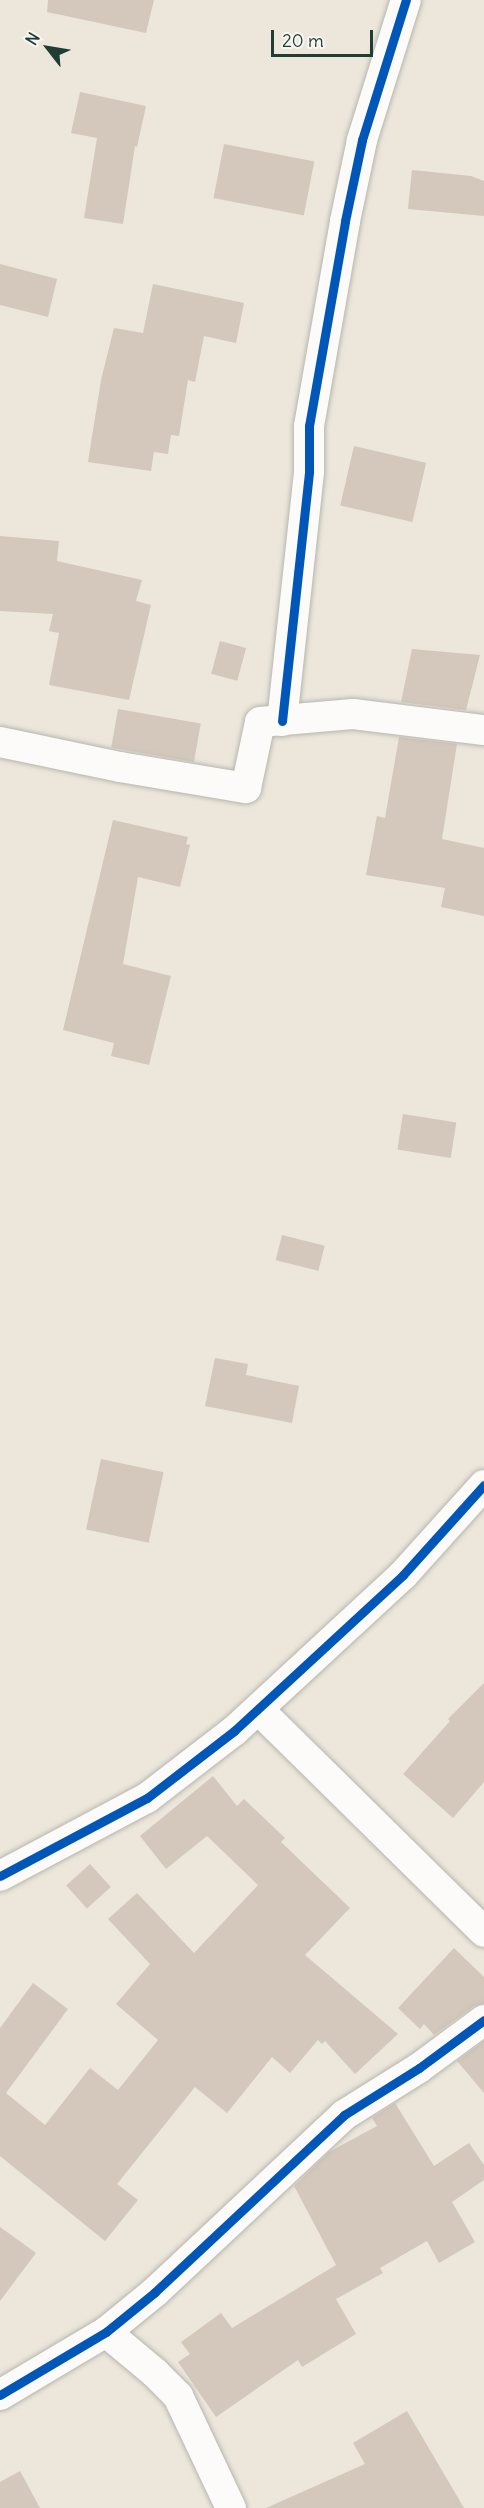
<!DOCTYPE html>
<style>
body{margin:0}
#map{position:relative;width:484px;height:2508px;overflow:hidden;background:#ece6db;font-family:Delius,sans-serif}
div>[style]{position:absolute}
.building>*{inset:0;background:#d4c8bd;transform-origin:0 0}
.roads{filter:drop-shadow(0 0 2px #b6b6ae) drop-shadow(0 0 2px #b6b6ae)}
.minor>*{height:30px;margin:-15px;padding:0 15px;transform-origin:15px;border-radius:15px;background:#fcfbfa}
.cycleway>*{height:9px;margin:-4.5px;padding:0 4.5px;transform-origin:4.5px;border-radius:4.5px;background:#0057b8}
span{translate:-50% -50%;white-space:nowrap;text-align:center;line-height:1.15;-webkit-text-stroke:4.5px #f6f6f2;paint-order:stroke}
.north{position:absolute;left:18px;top:18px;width:60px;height:60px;-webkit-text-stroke:4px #f6f6f2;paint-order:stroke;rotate:301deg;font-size:16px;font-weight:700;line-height:24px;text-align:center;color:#1f3d34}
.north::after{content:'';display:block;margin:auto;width:21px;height:27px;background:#1f3d34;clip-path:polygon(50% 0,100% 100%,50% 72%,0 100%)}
.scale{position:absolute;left:271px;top:30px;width:102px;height:27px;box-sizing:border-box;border:3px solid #1f3d34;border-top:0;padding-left:8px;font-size:18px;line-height:21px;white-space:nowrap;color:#1f3d34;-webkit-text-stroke:4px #f6f6f2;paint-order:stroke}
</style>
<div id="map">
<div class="building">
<i style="clip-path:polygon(48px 0,154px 0,146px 33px,47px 12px)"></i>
<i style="clip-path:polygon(80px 92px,146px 106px,137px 147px,135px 146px,123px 224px,84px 218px,97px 138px,71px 133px)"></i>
<i style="left:224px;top:144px;width:92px;height:55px;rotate:11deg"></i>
<i style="clip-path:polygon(412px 170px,471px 176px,484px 181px,484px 216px,408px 209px)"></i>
<i style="clip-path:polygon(0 264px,57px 279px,48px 317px,0 305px)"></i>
<i style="clip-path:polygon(153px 284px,244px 303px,236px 343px,204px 336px,195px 382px,188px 380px,179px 436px,171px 435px,168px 454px,154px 452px,151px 471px,88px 462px,101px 380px,114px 328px,143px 333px)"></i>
<i style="left:354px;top:446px;width:74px;height:61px;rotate:13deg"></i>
<i style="clip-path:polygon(0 536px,59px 541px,57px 561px,142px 580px,136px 601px,151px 605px,129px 700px,49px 685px,59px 633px,49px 631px,53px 614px,0 611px)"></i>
<i style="left:220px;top:641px;width:27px;height:34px;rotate:15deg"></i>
<i style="clip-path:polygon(412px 649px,480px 655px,466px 710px,401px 702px)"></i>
<i style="left:118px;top:709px;width:84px;height:39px;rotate:10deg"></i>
<i style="clip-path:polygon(399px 737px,457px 744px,442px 839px,484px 848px,484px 916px,441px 907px,445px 888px,366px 875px,377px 816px,385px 818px)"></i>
<i style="clip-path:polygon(113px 820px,188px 837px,186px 844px,190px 845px,180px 887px,138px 877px,123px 964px,171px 976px,149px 1065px,111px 1056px,114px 1043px,63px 1030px)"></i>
<i style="left:403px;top:1114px;width:54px;height:36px;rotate:9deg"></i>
<i style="left:282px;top:1235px;width:44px;height:26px;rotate:14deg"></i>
<i style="clip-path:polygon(215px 1358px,248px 1364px,246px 1375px,299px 1386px,292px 1423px,205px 1406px)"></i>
<i style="left:101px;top:1459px;width:64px;height:72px;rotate:12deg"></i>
<i style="clip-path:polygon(484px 1683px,484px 1782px,453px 1818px,403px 1774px,450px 1721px,448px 1719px)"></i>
<i style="clip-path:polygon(213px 1776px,237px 1806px,244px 1799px,285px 1838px,281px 1842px,350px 1908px,305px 1955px,398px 2034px,355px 2074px,325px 2041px,322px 2044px,318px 2040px,290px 2073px,272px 2057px,227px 2113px,195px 2087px,117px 2184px,138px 2200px,105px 2241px,0 2156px,0 2028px,33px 1983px,68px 2009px,6px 2093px,45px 2125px,90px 2068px,118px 2090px,158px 2040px,116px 2004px,150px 1964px,108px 1919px,137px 1893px,194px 1953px,258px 1885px,207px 1836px,166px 1869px,140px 1836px)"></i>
<i style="left:90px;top:1864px;width:31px;height:32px;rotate:48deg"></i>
<i style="clip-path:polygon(454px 1948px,484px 1977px,484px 2003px,474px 2006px,434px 2035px,424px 2024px,420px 2029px,398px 2008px)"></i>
<i style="clip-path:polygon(484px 2041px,484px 2093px,457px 2061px)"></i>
<i style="clip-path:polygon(395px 2103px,434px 2166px,469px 2143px,484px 2165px,484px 2180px,452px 2202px,475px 2242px,439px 2263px,427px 2241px,380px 2268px,383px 2273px,336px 2299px,356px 2334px,302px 2367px,298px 2360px,216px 2417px,178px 2362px,190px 2354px,181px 2342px,221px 2313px,232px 2328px,336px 2265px,294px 2186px,329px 2152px,377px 2126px,372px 2118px)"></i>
<i style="clip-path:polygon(0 2227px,36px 2253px,0 2301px)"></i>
<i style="clip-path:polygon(407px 2411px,464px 2508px,266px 2508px,365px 2464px,353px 2443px)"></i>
<i style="clip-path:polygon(20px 2471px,40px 2508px,0 2508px,0 2482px)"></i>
</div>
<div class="roads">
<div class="minor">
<i style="left:282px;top:721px;width:251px;rotate:-83.8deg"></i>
<i style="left:309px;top:471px;width:45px;rotate:-90deg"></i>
<i style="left:309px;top:426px;width:208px;rotate:-80deg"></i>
<i style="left:345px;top:221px;width:83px;rotate:-78.1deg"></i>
<i style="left:362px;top:140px;width:147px;rotate:-72.6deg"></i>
<i style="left:0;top:742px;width:123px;rotate:11.8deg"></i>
<i style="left:120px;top:767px;width:128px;rotate:9.5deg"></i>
<i style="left:246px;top:788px;width:67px;rotate:-78deg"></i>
<i style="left:260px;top:722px;width:93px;rotate:-4.9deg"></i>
<i style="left:353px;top:714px;width:132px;rotate:7deg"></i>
<i style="left:259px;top:1710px;width:316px;rotate:44.6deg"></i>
<i style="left:0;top:1876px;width:166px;rotate:-28deg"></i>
<i style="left:147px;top:1798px;width:110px;rotate:-37.6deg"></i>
<i style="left:234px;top:1731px;width:230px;rotate:-42.7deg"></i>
<i style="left:403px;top:1575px;width:121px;rotate:-48deg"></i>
<i style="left:106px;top:2332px;width:64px;rotate:39.9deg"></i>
<i style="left:155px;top:2373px;width:33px;rotate:45deg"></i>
<i style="left:178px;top:2396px;width:124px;rotate:64.7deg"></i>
<i style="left:0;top:2395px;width:123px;rotate:-30.7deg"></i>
<i style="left:106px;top:2332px;width:63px;rotate:-39.2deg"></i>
<i style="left:155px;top:2292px;width:259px;rotate:-43.1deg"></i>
<i style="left:344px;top:2115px;width:89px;rotate:-32.1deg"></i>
<i style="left:419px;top:2068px;width:81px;rotate:-36.4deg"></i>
</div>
</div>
<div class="cycleway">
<i style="left:282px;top:721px;width:251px;rotate:-83.8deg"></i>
<i style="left:309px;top:471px;width:45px;rotate:-90deg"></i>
<i style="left:309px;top:426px;width:208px;rotate:-80deg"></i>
<i style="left:345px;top:221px;width:83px;rotate:-78.1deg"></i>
<i style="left:362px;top:140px;width:147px;rotate:-72.6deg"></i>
<i style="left:0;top:1876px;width:166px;rotate:-28deg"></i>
<i style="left:147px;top:1798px;width:110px;rotate:-37.6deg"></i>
<i style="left:234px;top:1731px;width:230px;rotate:-42.7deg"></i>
<i style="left:403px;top:1575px;width:121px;rotate:-48deg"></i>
<i style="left:0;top:2395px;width:123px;rotate:-30.7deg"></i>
<i style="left:106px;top:2332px;width:63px;rotate:-39.2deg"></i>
<i style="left:155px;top:2292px;width:259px;rotate:-43.1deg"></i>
<i style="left:344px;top:2115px;width:89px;rotate:-32.1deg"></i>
<i style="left:419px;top:2068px;width:81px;rotate:-36.4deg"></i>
</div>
<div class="north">N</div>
<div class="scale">20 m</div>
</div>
